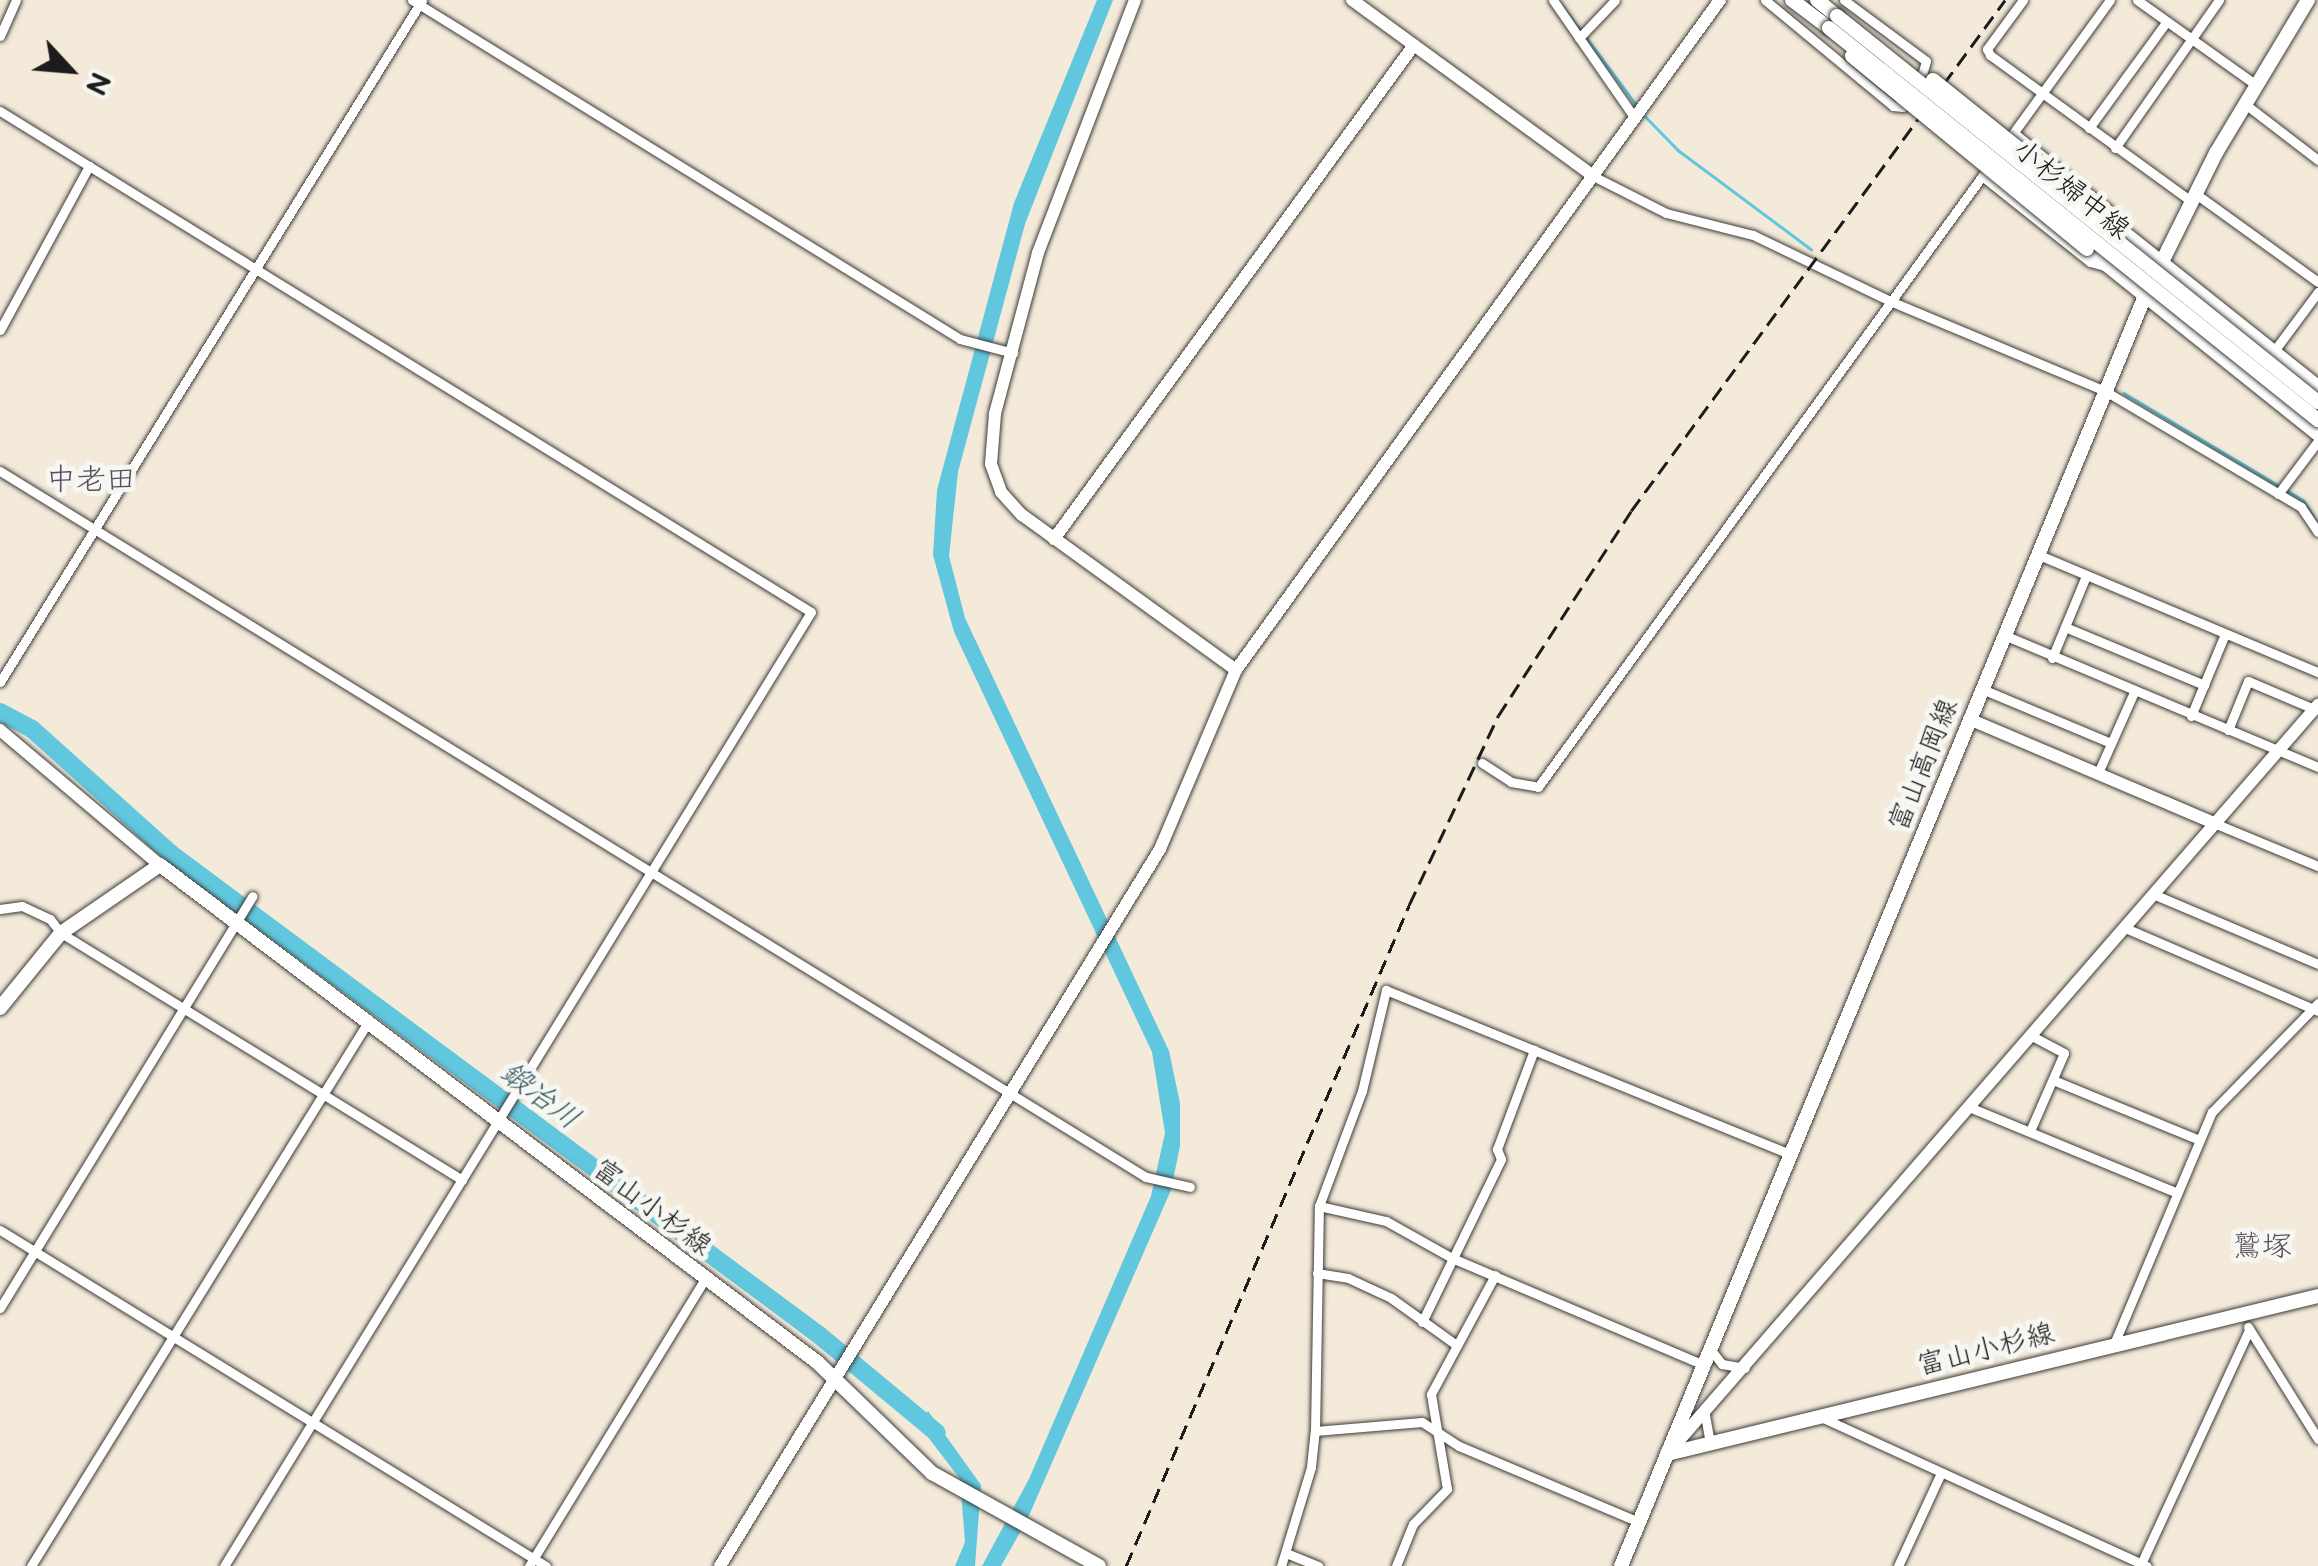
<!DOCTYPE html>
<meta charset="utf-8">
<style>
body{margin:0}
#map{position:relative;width:2318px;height:1566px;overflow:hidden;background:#f4eada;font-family:"Balsamiq Sans","Klee One",sans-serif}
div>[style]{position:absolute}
.water>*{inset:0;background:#61c7de}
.stream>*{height:2.5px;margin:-1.25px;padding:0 1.25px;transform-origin:1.25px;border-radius:1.25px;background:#61c7de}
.river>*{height:18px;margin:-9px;padding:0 9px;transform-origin:9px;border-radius:9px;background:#61c7de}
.roads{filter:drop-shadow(0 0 2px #3c3b38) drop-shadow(0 0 2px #3c3b38)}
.street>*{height:9px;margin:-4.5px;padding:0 4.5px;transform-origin:4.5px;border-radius:4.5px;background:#fff}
.secondary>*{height:12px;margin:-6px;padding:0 6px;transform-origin:6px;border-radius:6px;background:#fff}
.primary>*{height:14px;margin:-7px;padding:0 7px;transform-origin:7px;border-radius:7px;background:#fff}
.rail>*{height:2.5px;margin-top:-1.25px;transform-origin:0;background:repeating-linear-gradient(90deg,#1c1c1c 0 15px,transparent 0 23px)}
.bridges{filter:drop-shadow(0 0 2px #3c3b38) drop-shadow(0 0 2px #3c3b38)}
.primary-bridge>*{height:14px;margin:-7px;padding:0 7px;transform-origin:7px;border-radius:7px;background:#fff}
span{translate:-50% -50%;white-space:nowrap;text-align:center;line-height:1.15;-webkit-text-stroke:10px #f6f6f2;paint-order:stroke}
.street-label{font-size:28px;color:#1c1c1c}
.neighbourhood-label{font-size:30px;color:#58505e}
.water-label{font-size:30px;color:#345860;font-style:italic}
.north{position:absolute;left:20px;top:20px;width:100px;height:100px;-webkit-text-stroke:8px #f6f6f2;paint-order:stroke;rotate:116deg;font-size:28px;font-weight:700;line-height:40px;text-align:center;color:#1c1c1c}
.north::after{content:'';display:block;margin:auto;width:35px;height:45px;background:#1c1c1c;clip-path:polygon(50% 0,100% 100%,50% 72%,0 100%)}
</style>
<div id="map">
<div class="water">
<i style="clip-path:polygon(1097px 0,1113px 0,1025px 224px,958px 472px,949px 556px,965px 618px,1169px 1051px,1180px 1103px,1180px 1146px,1171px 1190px,1027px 1520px,1001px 1566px,982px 1566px,1029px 1479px,1151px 1196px,1165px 1133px,1152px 1052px,954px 632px,933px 555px,937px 490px,1014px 203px)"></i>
<i style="clip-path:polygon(928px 1411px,981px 1485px,975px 1566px,955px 1566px,965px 1542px,960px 1479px,918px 1424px)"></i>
</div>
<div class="stream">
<i style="left:1562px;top:5px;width:32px;rotate:54deg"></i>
<i style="left:1586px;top:37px;width:87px;rotate:53.4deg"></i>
<i style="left:1642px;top:113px;width:52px;rotate:45.8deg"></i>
<i style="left:1678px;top:150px;width:166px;rotate:36.7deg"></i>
<i style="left:2124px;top:393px;width:179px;rotate:30.9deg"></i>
<i style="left:2285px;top:489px;width:22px;rotate:32deg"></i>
<i style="left:2304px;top:501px;width:26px;rotate:58deg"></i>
</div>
<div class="river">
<i style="left:0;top:712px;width:36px;rotate:28deg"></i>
<i style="left:32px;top:729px;width:186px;rotate:41.9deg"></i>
<i style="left:170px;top:853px;width:808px;rotate:36.6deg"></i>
<i style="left:819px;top:1335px;width:153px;rotate:39.7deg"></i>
</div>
<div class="roads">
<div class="street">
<i style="left:412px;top:0;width:644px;rotate:31.74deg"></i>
<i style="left:960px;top:339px;width:55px;rotate:14.8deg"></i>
<i style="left:1553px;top:0;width:142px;rotate:55.3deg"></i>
<i style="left:1765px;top:0;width:166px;rotate:39.6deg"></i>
<i style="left:1893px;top:106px;width:10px;rotate:6deg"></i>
<i style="left:1903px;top:107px;width:11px;rotate:-52deg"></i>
<i style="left:1844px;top:0;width:102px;rotate:36.6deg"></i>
<i style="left:1926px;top:61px;width:25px;rotate:106deg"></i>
<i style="left:2023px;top:0;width:61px;rotate:126.3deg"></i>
<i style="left:1987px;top:49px;width:7px;rotate:63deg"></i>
<i style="left:1990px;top:55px;width:250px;rotate:36deg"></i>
<i style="left:2137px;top:0;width:146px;rotate:35.5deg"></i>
<i style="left:0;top:36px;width:39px;rotate:-66deg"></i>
<i style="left:1579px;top:38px;width:52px;rotate:-46.5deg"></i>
<i style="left:2245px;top:104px;width:92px;rotate:37.5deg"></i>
<i style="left:0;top:111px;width:953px;rotate:31.71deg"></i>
<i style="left:811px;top:612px;width:1120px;rotate:121.6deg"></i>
<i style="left:2089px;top:128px;width:132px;rotate:-53.9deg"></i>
<i style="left:2014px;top:133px;width:122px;rotate:39deg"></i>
<i style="left:2109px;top:210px;width:15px;rotate:74deg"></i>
<i style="left:2006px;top:143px;width:177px;rotate:-54deg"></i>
<i style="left:2115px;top:148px;width:181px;rotate:-54.9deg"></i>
<i style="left:1593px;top:176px;width:82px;rotate:26.9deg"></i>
<i style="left:1666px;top:213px;width:90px;rotate:14.2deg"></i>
<i style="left:1753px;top:235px;width:152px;rotate:25.7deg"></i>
<i style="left:1890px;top:301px;width:233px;rotate:22.7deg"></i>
<i style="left:2105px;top:391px;width:228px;rotate:30.6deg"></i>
<i style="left:2301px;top:507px;width:30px;rotate:56deg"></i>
<i style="left:1982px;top:176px;width:138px;rotate:38.5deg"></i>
<i style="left:2090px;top:262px;width:16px;rotate:15deg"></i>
<i style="left:2196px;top:194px;width:150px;rotate:35.8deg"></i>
<i style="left:0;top:330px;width:187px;rotate:-61.5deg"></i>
<i style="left:2274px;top:351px;width:74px;rotate:-53.3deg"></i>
<i style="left:0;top:471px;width:1346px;rotate:31.64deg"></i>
<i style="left:1146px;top:1177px;width:45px;rotate:12.8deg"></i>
<i style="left:2278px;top:494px;width:66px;rotate:-53deg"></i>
<i style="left:2039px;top:555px;width:303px;rotate:22.8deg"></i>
<i style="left:2065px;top:627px;width:151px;rotate:22.6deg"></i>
<i style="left:2004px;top:635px;width:341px;rotate:22.8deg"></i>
<i style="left:2052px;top:658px;width:89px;rotate:-67.5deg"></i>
<i style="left:0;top:682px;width:802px;rotate:-58.25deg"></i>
<i style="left:1982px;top:689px;width:140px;rotate:22.7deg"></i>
<i style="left:2191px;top:716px;width:89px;rotate:-67.5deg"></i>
<i style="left:2228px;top:730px;width:53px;rotate:-67.8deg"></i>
<i style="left:2248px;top:681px;width:72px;rotate:23deg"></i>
<i style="left:1482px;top:763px;width:35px;rotate:33deg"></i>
<i style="left:1511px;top:782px;width:27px;rotate:10deg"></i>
<i style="left:1538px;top:787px;width:770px;rotate:-53.98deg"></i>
<i style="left:2098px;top:773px;width:89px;rotate:-66deg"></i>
<i style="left:2214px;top:823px;width:113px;rotate:22.5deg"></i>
<i style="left:2153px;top:894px;width:179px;rotate:23deg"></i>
<i style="left:0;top:909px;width:22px;rotate:-8deg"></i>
<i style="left:22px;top:906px;width:31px;rotate:25deg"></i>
<i style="left:50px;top:919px;width:18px;rotate:52deg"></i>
<i style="left:61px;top:933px;width:471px;rotate:31.6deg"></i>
<i style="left:2123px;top:927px;width:212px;rotate:23.3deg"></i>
<i style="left:2053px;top:1080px;width:156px;rotate:22.3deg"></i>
<i style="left:1969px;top:1107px;width:223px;rotate:22.4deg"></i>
<i style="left:2030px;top:1131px;width:85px;rotate:-66.4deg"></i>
<i style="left:2064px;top:1053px;width:38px;rotate:-152deg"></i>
<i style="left:1319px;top:1206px;width:69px;rotate:12.6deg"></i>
<i style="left:1386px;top:1221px;width:76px;rotate:29.3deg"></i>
<i style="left:1452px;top:1258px;width:274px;rotate:23deg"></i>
<i style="left:0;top:1230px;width:641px;rotate:31.61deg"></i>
<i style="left:1317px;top:1273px;width:31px;rotate:9deg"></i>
<i style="left:1348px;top:1278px;width:47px;rotate:24.9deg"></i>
<i style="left:1391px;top:1298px;width:79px;rotate:35.7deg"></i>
<i style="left:0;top:1308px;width:483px;rotate:-58.5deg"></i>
<i style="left:1422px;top:1322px;width:181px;rotate:-64.1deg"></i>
<i style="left:1501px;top:1159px;width:11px;rotate:-112deg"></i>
<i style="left:1497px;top:1149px;width:106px;rotate:-69.5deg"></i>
<i style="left:2248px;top:1327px;width:132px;rotate:58deg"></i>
<i style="left:2113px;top:1346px;width:254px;rotate:-67.1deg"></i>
<i style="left:2212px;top:1112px;width:152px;rotate:-45.8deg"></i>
<i style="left:1711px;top:1350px;width:18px;rotate:52deg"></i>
<i style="left:1722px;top:1364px;width:23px;rotate:10deg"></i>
<i style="left:1705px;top:1415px;width:23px;rotate:80deg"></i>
<i style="left:1709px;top:1438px;width:8px;rotate:30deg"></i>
<i style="left:1823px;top:1418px;width:356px;rotate:24.6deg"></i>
<i style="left:1315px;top:1431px;width:107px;rotate:-4.8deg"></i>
<i style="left:1422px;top:1422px;width:44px;rotate:33deg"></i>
<i style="left:1459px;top:1446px;width:195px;rotate:22.9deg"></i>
<i style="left:1286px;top:1553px;width:35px;rotate:22deg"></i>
<i style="left:31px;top:1566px;width:636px;rotate:-58.23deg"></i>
<i style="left:529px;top:1566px;width:337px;rotate:-58.5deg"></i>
<i style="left:1281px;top:1566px;width:103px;rotate:-73.1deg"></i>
<i style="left:1311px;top:1467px;width:36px;rotate:-84deg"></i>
<i style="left:1315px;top:1431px;width:225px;rotate:-89deg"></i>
<i style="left:1319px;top:1206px;width:123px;rotate:-69.5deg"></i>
<i style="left:1362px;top:1091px;width:104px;rotate:-76.6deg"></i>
<i style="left:1386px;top:990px;width:438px;rotate:22.1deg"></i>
<i style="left:1396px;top:1566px;width:45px;rotate:-68deg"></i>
<i style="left:1413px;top:1524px;width:49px;rotate:-45.8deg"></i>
<i style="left:1447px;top:1489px;width:96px;rotate:-99.6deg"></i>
<i style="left:1431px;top:1394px;width:135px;rotate:-61.7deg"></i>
<i style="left:1898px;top:1566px;width:102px;rotate:-65.2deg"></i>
<i style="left:2140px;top:1566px;width:260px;rotate:-65.2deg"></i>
</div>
<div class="secondary">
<i style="left:1135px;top:0;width:271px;rotate:111deg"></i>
<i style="left:1038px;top:253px;width:167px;rotate:105deg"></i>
<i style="left:995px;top:414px;width:50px;rotate:94.6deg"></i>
<i style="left:991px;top:464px;width:30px;rotate:70deg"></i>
<i style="left:1001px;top:492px;width:31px;rotate:48deg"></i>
<i style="left:1022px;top:515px;width:264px;rotate:35.9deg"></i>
<i style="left:1352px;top:0;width:298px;rotate:36.1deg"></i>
<i style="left:1054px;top:539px;width:611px;rotate:-53.92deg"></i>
<i style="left:1969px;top:719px;width:266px;rotate:23deg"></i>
<i style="left:0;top:730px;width:209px;rotate:40.2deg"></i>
<i style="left:1669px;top:1452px;width:990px;rotate:-49.02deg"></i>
<i style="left:720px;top:1566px;width:841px;rotate:-58.46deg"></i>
<i style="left:1160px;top:849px;width:194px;rotate:-67deg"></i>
<i style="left:1236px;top:670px;width:827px;rotate:-54.16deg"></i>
</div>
<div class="primary">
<i style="left:1792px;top:0;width:46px;rotate:37.1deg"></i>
<i style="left:1817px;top:0;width:26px;rotate:39deg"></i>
<i style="left:2099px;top:213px;width:280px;rotate:38.5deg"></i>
<i style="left:2087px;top:249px;width:296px;rotate:38.7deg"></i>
<i style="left:0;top:1008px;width:97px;rotate:-50.9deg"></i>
<i style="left:61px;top:933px;width:120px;rotate:-34.5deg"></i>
<i style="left:160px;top:865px;width:824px;rotate:37.11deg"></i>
<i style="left:817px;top:1362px;width:160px;rotate:44deg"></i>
<i style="left:932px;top:1473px;width:191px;rotate:29.1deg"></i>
<i style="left:1667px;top:1454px;width:670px;rotate:-13.64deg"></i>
<i style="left:1621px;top:1566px;width:1374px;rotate:-67.58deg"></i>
<i style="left:2145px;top:296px;width:160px;rotate:-63.6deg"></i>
<i style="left:2216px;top:153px;width:179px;rotate:-59deg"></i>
</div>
</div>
<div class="rail">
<i style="left:1126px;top:1566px;width:719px;rotate:-66.82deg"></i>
<i style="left:1409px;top:905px;width:209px;rotate:-64.8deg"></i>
<i style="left:1498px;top:716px;width:244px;rotate:-57deg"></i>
<i style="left:1631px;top:511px;width:633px;rotate:-53.8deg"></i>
</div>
<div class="bridges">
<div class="primary-bridge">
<i style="left:1837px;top:16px;width:617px;rotate:38.75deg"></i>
<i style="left:1829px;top:28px;width:627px;rotate:38.72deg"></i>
<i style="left:1852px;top:56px;width:304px;rotate:39.4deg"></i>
<i style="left:1933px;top:80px;width:213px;rotate:38.7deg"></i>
</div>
</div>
<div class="street-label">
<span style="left:2071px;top:190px;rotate:39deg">小杉婦中線</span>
<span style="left:1924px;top:765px;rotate:-68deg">富山高岡線</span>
<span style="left:652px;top:1208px;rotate:37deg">富山小杉線</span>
<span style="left:1986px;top:1350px;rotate:-14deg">富山小杉線</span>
</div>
<div class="neighbourhood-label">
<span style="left:91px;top:480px">中老田</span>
<span style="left:2262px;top:1247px">鷲塚</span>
</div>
<div class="water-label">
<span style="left:540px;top:1096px;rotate:37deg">鍛冶川</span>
</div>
<div class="north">N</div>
</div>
